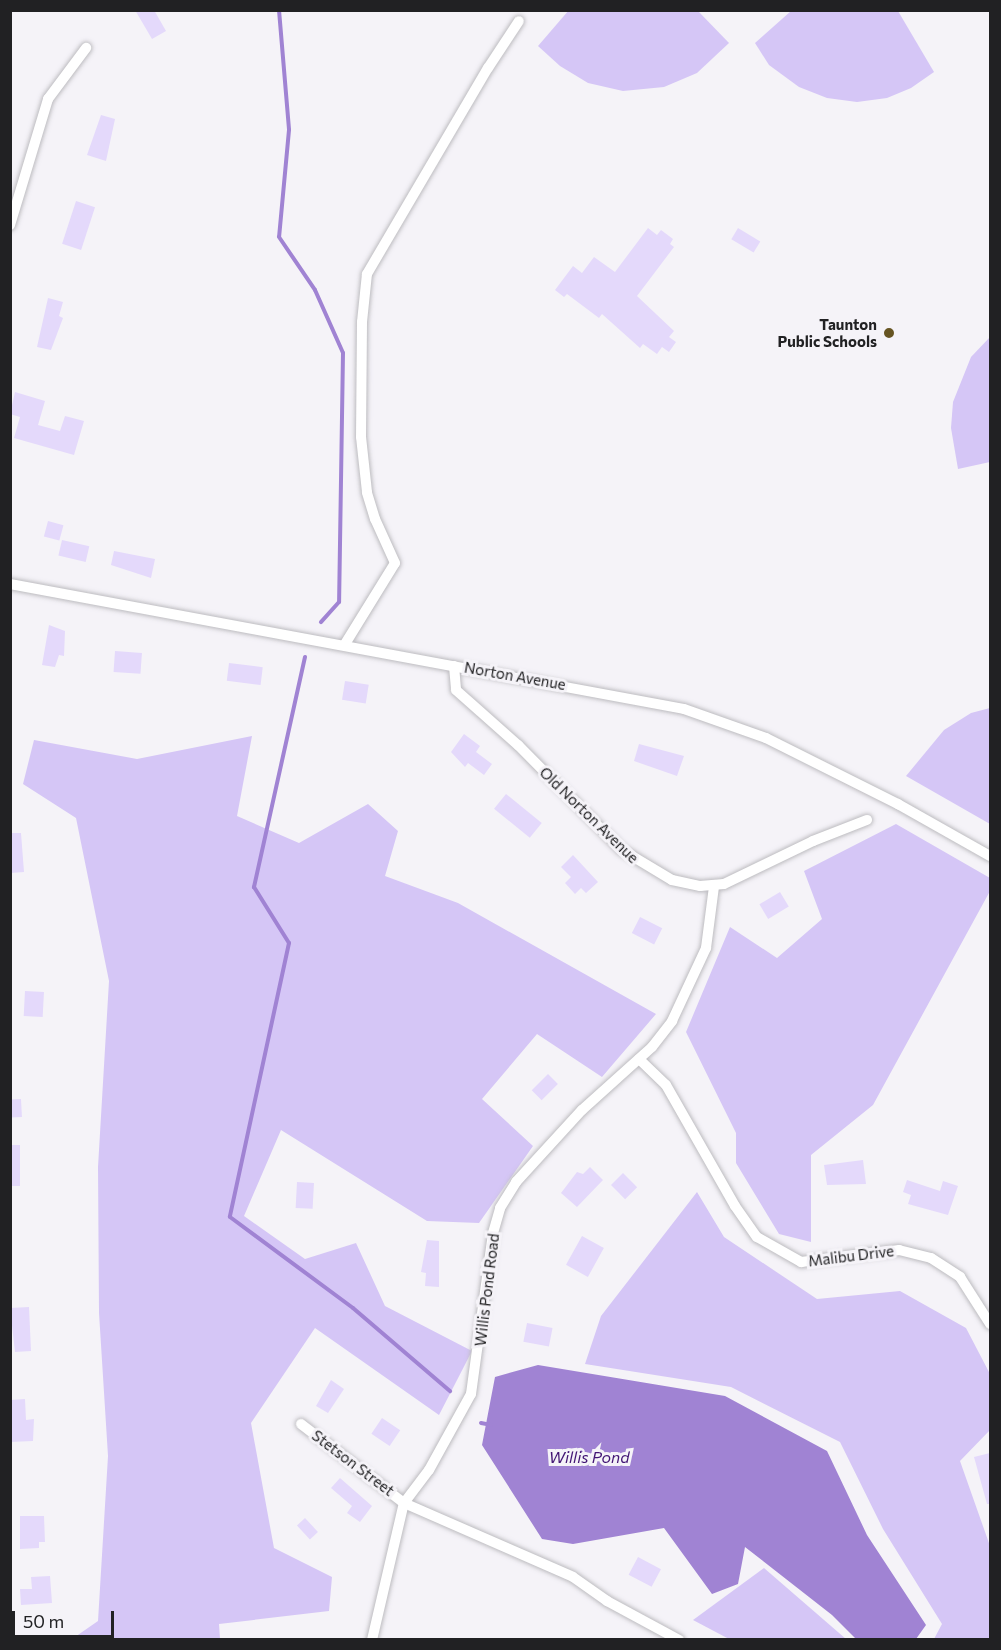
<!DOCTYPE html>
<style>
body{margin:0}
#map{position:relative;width:1001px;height:1650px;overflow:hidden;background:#f5f3f8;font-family:Commissioner,sans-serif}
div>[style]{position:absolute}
.green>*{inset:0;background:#d5c6f6}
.water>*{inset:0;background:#a083d3}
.stream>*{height:4px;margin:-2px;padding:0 2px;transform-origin:2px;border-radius:2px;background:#a083d3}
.building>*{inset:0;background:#e4d9fb;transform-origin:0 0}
.roads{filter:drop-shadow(0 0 2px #bdbcc0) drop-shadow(0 0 2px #bdbcc0)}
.minor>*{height:10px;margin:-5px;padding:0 5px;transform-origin:5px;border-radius:5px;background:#fff}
.dots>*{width:16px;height:16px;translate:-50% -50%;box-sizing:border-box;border:3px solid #f5f3f8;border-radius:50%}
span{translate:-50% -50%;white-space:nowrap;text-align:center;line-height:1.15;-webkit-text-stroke:6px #f5f3f8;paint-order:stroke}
.poi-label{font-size:15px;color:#212123;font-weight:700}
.right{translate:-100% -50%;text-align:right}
.street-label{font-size:15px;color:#212123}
.water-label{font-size:16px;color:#421574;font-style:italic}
.frame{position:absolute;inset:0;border:12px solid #212123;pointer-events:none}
.scale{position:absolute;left:12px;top:1611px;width:102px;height:27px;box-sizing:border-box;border:3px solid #212123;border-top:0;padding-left:8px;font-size:18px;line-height:21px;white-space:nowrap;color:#212123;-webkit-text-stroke:4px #f5f3f8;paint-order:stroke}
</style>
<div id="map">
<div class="green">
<i style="clip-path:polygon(569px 10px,698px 11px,729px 43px,697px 73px,664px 87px,623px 91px,588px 83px,560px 66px,538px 46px)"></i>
<i style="clip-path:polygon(791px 11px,898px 11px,934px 72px,911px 88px,887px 98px,857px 102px,827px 98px,799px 87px,769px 65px,755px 43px)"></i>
<i style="clip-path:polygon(990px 337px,990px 462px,958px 469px,951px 428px,953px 402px,971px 357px)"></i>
<i style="clip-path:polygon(990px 708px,990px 824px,906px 776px,944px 730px,971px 713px)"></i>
<i style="clip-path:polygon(252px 736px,237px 816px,299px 843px,368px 804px,398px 831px,385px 876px,458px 903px,656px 1014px,602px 1077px,537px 1034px,482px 1099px,533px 1146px,479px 1223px,427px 1221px,281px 1130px,244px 1216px,305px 1259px,356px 1243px,385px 1306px,472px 1351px,439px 1415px,315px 1328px,251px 1423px,274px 1548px,332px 1577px,329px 1611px,219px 1624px,220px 1639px,72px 1639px,98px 1621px,108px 1456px,99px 1313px,98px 1167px,109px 981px,76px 818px,23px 784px,34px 740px,137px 759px)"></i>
<i style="clip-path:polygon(896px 824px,990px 878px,990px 891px,873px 1105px,811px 1155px,811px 1242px,779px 1234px,736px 1163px,736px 1133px,686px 1032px,730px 927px,777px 958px,822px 919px,804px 871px)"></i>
<i style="clip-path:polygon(697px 1192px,724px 1237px,817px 1299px,900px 1291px,966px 1328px,990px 1374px,990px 1430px,960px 1461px,990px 1546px,990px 1639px,934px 1639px,942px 1624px,883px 1529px,840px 1442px,731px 1387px,585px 1364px,601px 1316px)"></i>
<i style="clip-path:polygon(764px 1568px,846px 1639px,729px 1639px,693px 1620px)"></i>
</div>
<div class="water">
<i style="clip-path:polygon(538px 1365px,725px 1396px,827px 1451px,867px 1535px,926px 1625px,916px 1639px,856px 1639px,832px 1615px,745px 1547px,738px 1584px,712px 1594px,664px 1528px,573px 1544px,542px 1539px,482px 1445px,495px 1377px)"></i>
</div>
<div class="stream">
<i style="left:279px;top:10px;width:120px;rotate:85.2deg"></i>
<i style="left:289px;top:130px;width:107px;rotate:95.3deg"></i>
<i style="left:279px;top:237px;width:64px;rotate:55.8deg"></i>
<i style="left:315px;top:290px;width:69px;rotate:66deg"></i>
<i style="left:343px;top:353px;width:249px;rotate:90.9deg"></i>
<i style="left:339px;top:602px;width:27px;rotate:132deg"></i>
<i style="left:305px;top:657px;width:236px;rotate:102.5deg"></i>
<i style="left:254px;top:887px;width:66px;rotate:58deg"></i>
<i style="left:289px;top:943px;width:280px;rotate:102.2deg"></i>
<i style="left:230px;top:1217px;width:153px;rotate:36.5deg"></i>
<i style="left:353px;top:1308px;width:128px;rotate:40.6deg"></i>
<i style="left:481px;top:1423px;width:10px;rotate:11deg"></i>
</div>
<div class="building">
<i style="clip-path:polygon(135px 10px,154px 10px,166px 31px,152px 39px)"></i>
<i style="clip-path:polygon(101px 115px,115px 119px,106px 161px,87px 155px)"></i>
<i style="left:76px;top:201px;width:20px;height:45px;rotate:18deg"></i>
<i style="clip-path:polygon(648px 228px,657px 235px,661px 230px,673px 239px,670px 244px,674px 247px,637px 296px,674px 331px,669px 337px,676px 342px,669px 352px,662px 347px,657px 354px,643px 344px,640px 348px,602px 314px,599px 318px,567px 294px,564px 297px,555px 290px,573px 266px,582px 273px,594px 257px,615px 272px)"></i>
<i style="left:738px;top:228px;width:26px;height:13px;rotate:31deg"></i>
<i style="clip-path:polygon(48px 298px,63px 302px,59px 316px,63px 318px,51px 350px,37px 347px)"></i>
<i style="clip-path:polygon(15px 392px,45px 401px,38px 425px,60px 431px,65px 416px,84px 421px,74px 455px,14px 438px,20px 417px,10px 414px)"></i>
<i style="left:48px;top:521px;width:16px;height:16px;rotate:15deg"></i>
<i style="left:62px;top:540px;width:28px;height:16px;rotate:13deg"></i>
<i style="clip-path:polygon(114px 551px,155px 559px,151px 578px,111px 565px)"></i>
<i style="clip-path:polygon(49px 625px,65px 631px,64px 656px,59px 655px,55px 667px,42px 665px)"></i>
<i style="left:115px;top:651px;width:27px;height:21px;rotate:4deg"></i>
<i style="left:229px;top:663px;width:34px;height:18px;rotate:7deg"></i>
<i style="left:345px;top:681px;width:24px;height:19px;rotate:9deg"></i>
<i style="clip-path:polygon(464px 734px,480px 746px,476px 752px,492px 764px,484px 775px,468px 763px,465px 767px,451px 752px)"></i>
<i style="clip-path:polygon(639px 744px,684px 756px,677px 776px,634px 761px)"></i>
<i style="left:506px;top:794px;width:46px;height:19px;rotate:39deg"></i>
<i style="clip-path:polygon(10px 833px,21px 833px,24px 872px,10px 873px)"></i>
<i style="clip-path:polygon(573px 855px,598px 882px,586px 893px,581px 888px,575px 894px,565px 883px,571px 877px,561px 867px)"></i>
<i style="left:780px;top:892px;width:17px;height:24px;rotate:59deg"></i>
<i style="left:640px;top:917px;width:25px;height:18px;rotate:27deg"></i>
<i style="left:25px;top:991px;width:19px;height:25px;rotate:3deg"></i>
<i style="left:548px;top:1074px;width:14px;height:23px;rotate:45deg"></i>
<i style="left:21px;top:1099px;width:18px;height:11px;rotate:87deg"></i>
<i style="left:10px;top:1145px;width:10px;height:41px"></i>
<i style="clip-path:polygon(863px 1160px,866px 1184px,827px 1185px,824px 1165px)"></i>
<i style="clip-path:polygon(590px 1167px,603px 1180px,577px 1207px,561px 1193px,577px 1172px,583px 1174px)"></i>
<i style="left:623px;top:1173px;width:20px;height:17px;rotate:45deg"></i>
<i style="clip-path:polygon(907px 1180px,940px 1191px,943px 1181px,958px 1186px,948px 1215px,908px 1204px,911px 1195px,903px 1192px)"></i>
<i style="left:297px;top:1182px;width:17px;height:26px;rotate:3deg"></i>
<i style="left:582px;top:1236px;width:25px;height:33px;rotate:29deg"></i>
<i style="clip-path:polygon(427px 1240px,439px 1241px,439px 1287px,425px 1286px,426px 1273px,421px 1272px)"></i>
<i style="clip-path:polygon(29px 1307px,31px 1351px,15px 1352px,10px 1308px)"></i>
<i style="left:527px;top:1323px;width:26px;height:19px;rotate:11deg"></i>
<i style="clip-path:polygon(331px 1380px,344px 1389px,328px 1413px,316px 1406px)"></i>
<i style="clip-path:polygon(25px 1399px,26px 1420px,34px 1419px,33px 1441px,10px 1442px,10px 1400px)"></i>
<i style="left:382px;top:1418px;width:22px;height:19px;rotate:34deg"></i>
<i style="clip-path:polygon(990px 1453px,990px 1504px,987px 1504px,974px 1457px)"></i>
<i style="clip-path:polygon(340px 1478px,372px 1506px,360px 1522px,347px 1513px,352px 1506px,331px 1488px)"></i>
<i style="clip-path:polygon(20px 1516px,44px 1516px,45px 1542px,39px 1542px,39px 1548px,20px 1549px)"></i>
<i style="left:305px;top:1518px;width:19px;height:11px;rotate:47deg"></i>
<i style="left:638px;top:1557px;width:26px;height:20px;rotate:28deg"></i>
<i style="clip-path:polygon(50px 1576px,52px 1603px,21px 1605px,20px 1589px,32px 1589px,31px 1577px)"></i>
</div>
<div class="roads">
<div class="minor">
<i style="left:10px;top:225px;width:132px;rotate:-73.2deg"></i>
<i style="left:48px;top:99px;width:64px;rotate:-53.3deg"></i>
<i style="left:10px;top:584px;width:685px;rotate:10.51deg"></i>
<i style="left:684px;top:709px;width:87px;rotate:19.5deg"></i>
<i style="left:766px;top:738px;width:148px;rotate:26.6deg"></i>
<i style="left:898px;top:804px;width:106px;rotate:29.5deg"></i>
<i style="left:345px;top:644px;width:95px;rotate:-58.3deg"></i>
<i style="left:395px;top:563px;width:48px;rotate:-114.4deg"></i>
<i style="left:375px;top:519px;width:28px;rotate:-107deg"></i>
<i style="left:367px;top:492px;width:55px;rotate:-96.2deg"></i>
<i style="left:361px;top:437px;width:115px;rotate:-89.5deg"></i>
<i style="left:362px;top:322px;width:48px;rotate:-84.1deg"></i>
<i style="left:367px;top:274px;width:239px;rotate:-59.6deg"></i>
<i style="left:488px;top:68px;width:56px;rotate:-56.6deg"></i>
<i style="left:454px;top:666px;width:24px;rotate:85deg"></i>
<i style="left:456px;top:690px;width:83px;rotate:41.6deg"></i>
<i style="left:518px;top:745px;width:148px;rotate:45.3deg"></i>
<i style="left:622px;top:850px;width:58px;rotate:31deg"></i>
<i style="left:672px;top:880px;width:29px;rotate:12deg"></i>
<i style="left:700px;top:886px;width:24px;rotate:-5deg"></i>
<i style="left:724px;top:884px;width:99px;rotate:-25.8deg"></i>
<i style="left:813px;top:841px;width:58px;rotate:-21.3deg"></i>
<i style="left:639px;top:1059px;width:37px;rotate:44deg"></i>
<i style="left:666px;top:1085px;width:139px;rotate:60.3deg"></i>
<i style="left:735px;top:1206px;width:38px;rotate:55deg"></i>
<i style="left:757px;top:1237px;width:51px;rotate:29.6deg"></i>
<i style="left:801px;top:1262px;width:99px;rotate:-7deg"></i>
<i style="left:899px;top:1250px;width:33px;rotate:14deg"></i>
<i style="left:931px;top:1258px;width:35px;rotate:33deg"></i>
<i style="left:960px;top:1277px;width:56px;rotate:57.4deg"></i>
<i style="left:301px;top:1424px;width:130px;rotate:37.5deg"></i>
<i style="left:404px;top:1503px;width:184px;rotate:23.6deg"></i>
<i style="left:573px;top:1577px;width:42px;rotate:35.2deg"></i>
<i style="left:607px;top:1601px;width:82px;rotate:28.4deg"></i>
<i style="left:372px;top:1640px;width:141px;rotate:-76.9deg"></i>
<i style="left:404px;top:1503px;width:41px;rotate:-52.9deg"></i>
<i style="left:429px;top:1470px;width:87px;rotate:-61.1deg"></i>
<i style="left:471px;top:1394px;width:162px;rotate:-82.2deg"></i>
<i style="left:493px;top:1233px;width:26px;rotate:-74deg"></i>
<i style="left:500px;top:1208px;width:31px;rotate:-58deg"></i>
<i style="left:516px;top:1182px;width:98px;rotate:-47.5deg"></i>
<i style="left:582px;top:1110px;width:94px;rotate:-42deg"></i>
<i style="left:652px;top:1047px;width:33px;rotate:-52deg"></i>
<i style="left:672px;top:1021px;width:81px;rotate:-65deg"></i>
<i style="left:706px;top:948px;width:63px;rotate:-82.6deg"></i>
</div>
</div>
<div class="dots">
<i style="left:889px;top:333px;background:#665422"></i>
</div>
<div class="poi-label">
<span class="right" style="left:877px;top:333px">Taunton<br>Public Schools</span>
</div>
<div class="street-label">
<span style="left:515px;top:676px;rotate:10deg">Norton Avenue</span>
<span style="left:589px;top:815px;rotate:44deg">Old Norton Avenue</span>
<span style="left:851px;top:1256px;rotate:-7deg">Malibu Drive</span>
<span style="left:487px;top:1290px;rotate:-83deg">Willis Pond Road</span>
<span style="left:353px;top:1463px;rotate:37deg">Stetson Street</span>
</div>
<div class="water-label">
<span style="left:589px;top:1457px">Willis Pond</span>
</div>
<div class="frame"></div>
<div class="scale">50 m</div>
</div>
